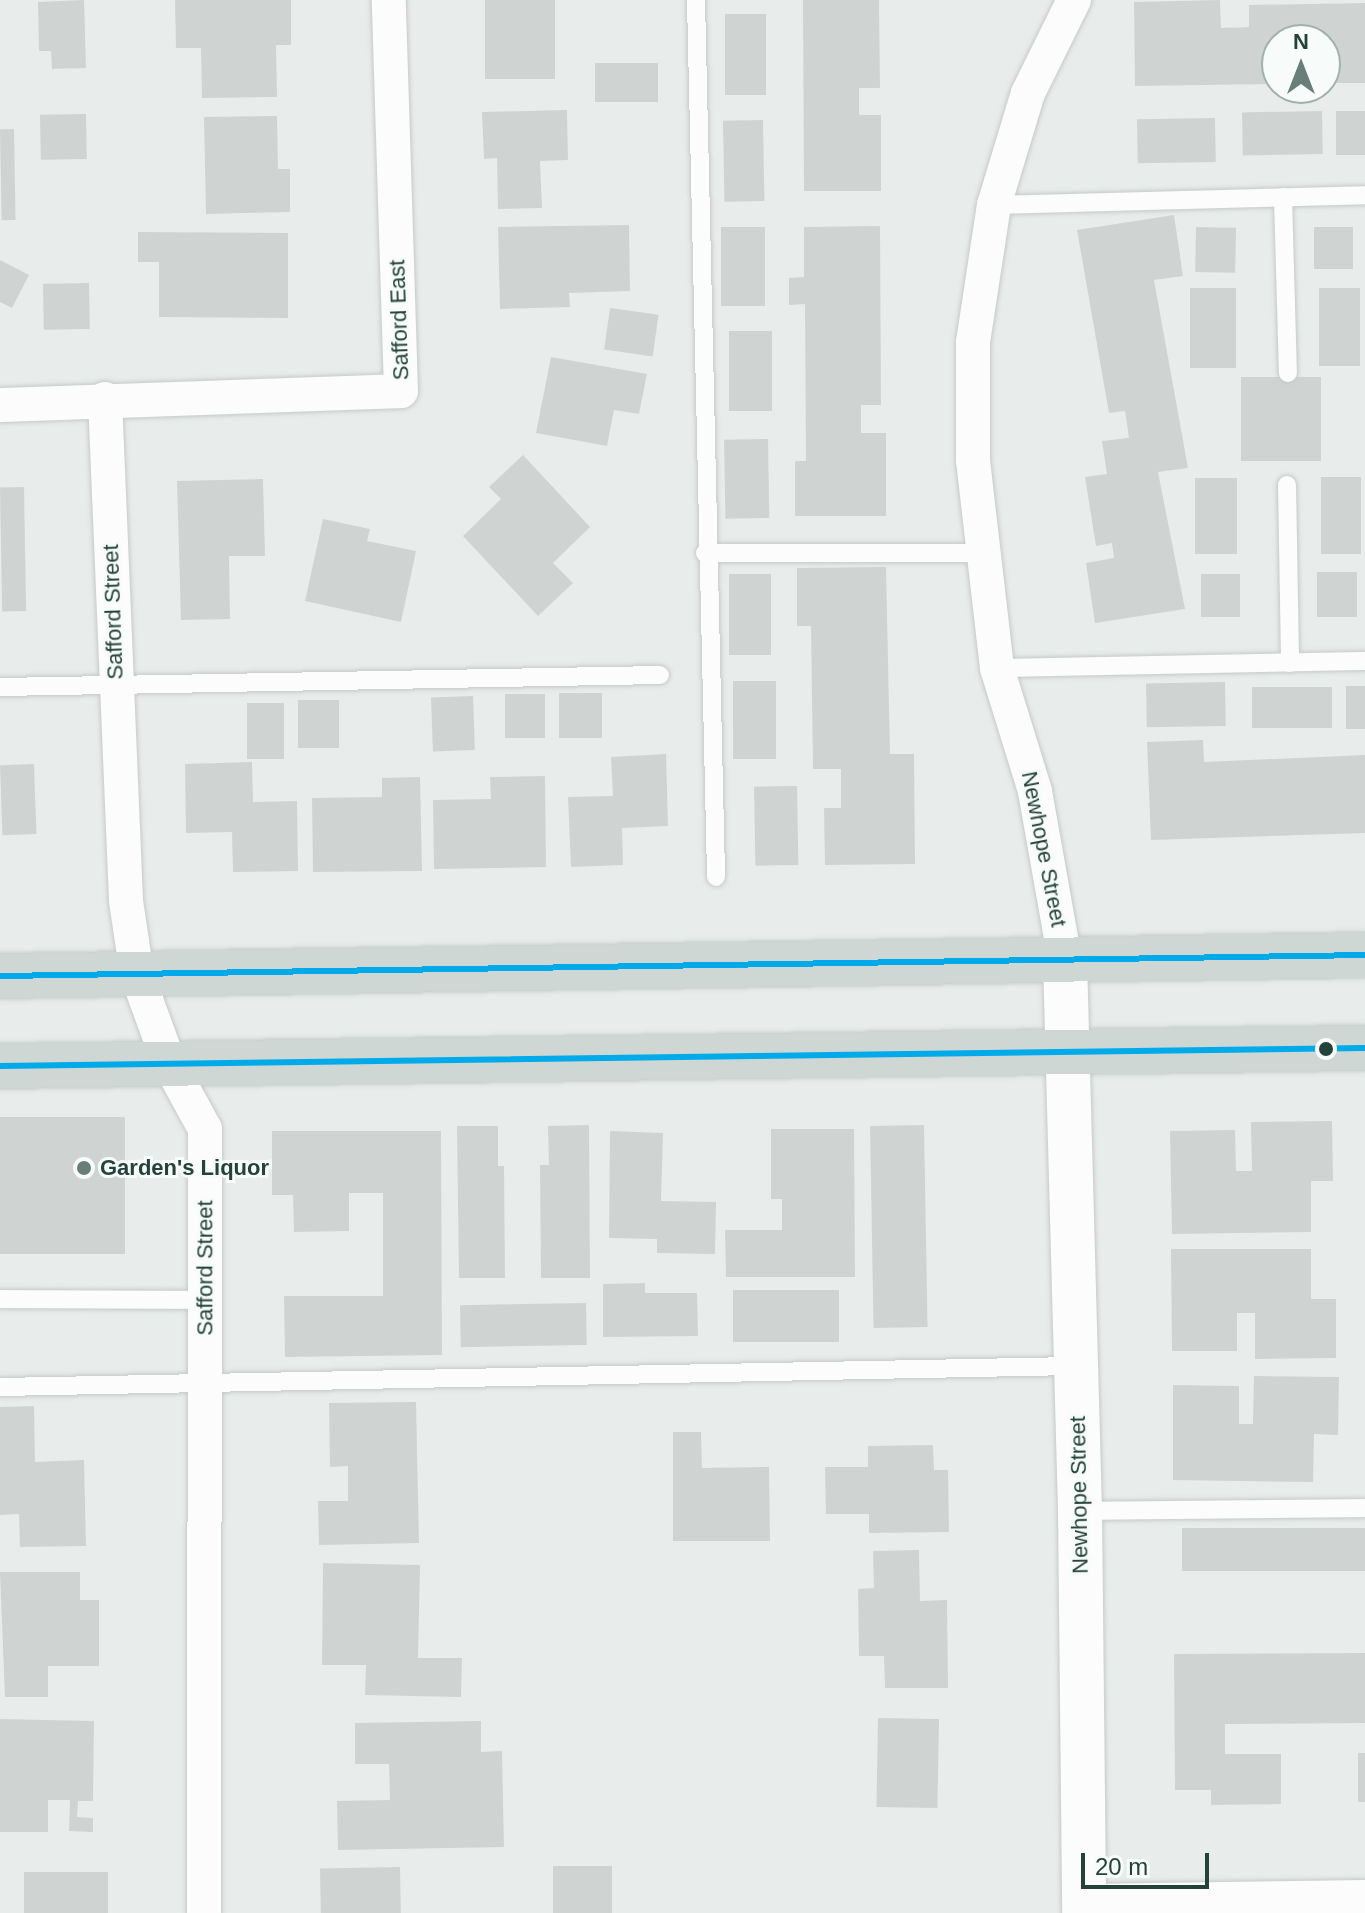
<!DOCTYPE html>
<style>
body{margin:0}
#map{position:relative;width:1365px;height:1913px;overflow:hidden;background:#e8edeb;font-family:Helvetica,sans-serif}
div>[style]{position:absolute}
.building>*{inset:0;background:#cfd4d2;transform-origin:0 0}
.roads{filter:drop-shadow(0 0 2px #c5cac8) drop-shadow(0 0 2px #c5cac8)}
.service>*{height:18px;margin:-9px;padding:0 9px;transform-origin:9px;border-radius:9px;background:#fcfcfc}
.minor>*{height:34px;margin:-17px;padding:0 17px;transform-origin:17px;border-radius:17px;background:#fcfcfc}
.tertiary>*{height:44px;margin:-22px;padding:0 22px;transform-origin:22px;border-radius:22px;background:#fcfcfc}
.primary>*{height:44px;margin:-22px;padding:0 22px;transform-origin:22px;border-radius:22px;background:#cfd7d5}
.bus-1>*{height:6px;margin:-3px;padding:0 3px;transform-origin:3px;border-radius:3px;background:#02aae9}
.dots>*{width:22px;height:22px;translate:-50% -50%;box-sizing:border-box;border:4px solid #f7fbf9;border-radius:50%}
span{translate:-50% -50%;white-space:nowrap;text-align:center;line-height:1.15;-webkit-text-stroke:6px #f7fbf9;paint-order:stroke}
.street-label{font-size:22px;color:#24423a}
.poi-label{font-size:22px;color:#24423a;font-weight:700}
.left{translate:0 -50%;text-align:left}
.north{position:absolute;left:1261px;top:24px;width:80px;height:80px;box-sizing:border-box;background:#f7fbf9;border:2px solid #a3b1ad;border-radius:50%;rotate:0deg;font-size:22px;font-weight:700;line-height:32px;text-align:center;color:#24423a}
.north::after{content:'';display:block;margin:auto;width:28px;height:36px;background:#697e78;clip-path:polygon(50% 0,100% 100%,50% 72%,0 100%)}
.scale{position:absolute;left:1081px;top:1853px;width:128px;height:36px;box-sizing:border-box;border:4px solid #24423a;border-top:0;padding-left:10px;font-size:24px;line-height:28px;white-space:nowrap;color:#24423a;-webkit-text-stroke:6px #f7fbf9;paint-order:stroke}
</style>
<div id="map">
<div class="building">
<i style="clip-path:polygon(84px 0,86px 68px,52px 69px,51px 51px,39px 51px,38px 2px)"></i>
<i style="clip-path:polygon(175px 0,291px 0,291px 45px,276px 45px,277px 97px,202px 98px,201px 48px,176px 48px)"></i>
<i style="left:485px;top:0;width:70px;height:79px"></i>
<i style="clip-path:polygon(803px 0,879px 0,880px 88px,859px 88px,859px 115px,881px 115px,881px 191px,804px 191px)"></i>
<i style="clip-path:polygon(1220px 0,1221px 28px,1249px 27px,1249px 5px,1365px 3px,1365px 83px,1325px 83px,1325px 40px,1277px 40px,1277px 84px,1135px 86px,1134px 2px)"></i>
<i style="left:725px;top:14px;width:41px;height:81px"></i>
<i style="left:595px;top:63px;width:63px;height:39px"></i>
<i style="clip-path:polygon(567px 110px,568px 160px,540px 161px,542px 208px,498px 209px,497px 158px,484px 159px,482px 112px)"></i>
<i style="left:1322px;top:111px;width:43px;height:80px;rotate:89deg"></i>
<i style="left:1365px;top:111px;width:44px;height:29px;rotate:90deg"></i>
<i style="left:86px;top:114px;width:45px;height:46px;rotate:89deg"></i>
<i style="clip-path:polygon(277px 116px,278px 169px,290px 169px,290px 212px,206px 214px,204px 117px)"></i>
<i style="left:1215px;top:118px;width:44px;height:78px;rotate:89deg"></i>
<i style="left:763px;top:120px;width:81px;height:40px;rotate:89deg"></i>
<i style="left:14px;top:129px;width:91px;height:14px;rotate:89deg"></i>
<i style="clip-path:polygon(1174px 215px,1183px 276px,1154px 280px,1188px 468px,1158px 472px,1185px 609px,1095px 623px,1086px 563px,1114px 558px,1112px 543px,1096px 546px,1085px 477px,1107px 474px,1102px 441px,1129px 438px,1125px 411px,1109px 413px,1077px 230px)"></i>
<i style="clip-path:polygon(629px 225px,630px 291px,569px 293px,570px 307px,500px 309px,498px 227px)"></i>
<i style="clip-path:polygon(880px 226px,881px 405px,861px 405px,861px 433px,886px 433px,886px 516px,795px 516px,795px 461px,806px 461px,805px 304px,789px 305px,789px 278px,804px 277px,804px 227px)"></i>
<i style="left:721px;top:227px;width:44px;height:79px"></i>
<i style="left:1196px;top:227px;width:40px;height:45px;rotate:1deg"></i>
<i style="left:1314px;top:227px;width:39px;height:42px"></i>
<i style="clip-path:polygon(138px 232px,288px 233px,288px 318px,159px 317px,159px 262px,138px 262px)"></i>
<i style="clip-path:polygon(0 260px,29px 275px,12px 308px,0 302px)"></i>
<i style="left:89px;top:283px;width:46px;height:46px;rotate:89deg"></i>
<i style="left:1190px;top:288px;width:46px;height:80px"></i>
<i style="left:1319px;top:288px;width:41px;height:78px"></i>
<i style="left:610px;top:308px;width:49px;height:42px;rotate:8deg"></i>
<i style="left:729px;top:331px;width:43px;height:80px"></i>
<i style="clip-path:polygon(551px 357px,647px 374px,639px 414px,614px 410px,607px 446px,536px 433px)"></i>
<i style="left:1241px;top:377px;width:80px;height:84px"></i>
<i style="left:768px;top:439px;width:79px;height:44px;rotate:89deg"></i>
<i style="clip-path:polygon(523px 455px,590px 527px,553px 563px,573px 583px,538px 616px,463px 536px,501px 499px,489px 487px)"></i>
<i style="left:1321px;top:477px;width:40px;height:77px"></i>
<i style="left:1195px;top:478px;width:42px;height:76px"></i>
<i style="clip-path:polygon(263px 479px,265px 556px,229px 556px,230px 619px,181px 620px,177px 481px)"></i>
<i style="left:24px;top:487px;width:124px;height:24px;rotate:89deg"></i>
<i style="clip-path:polygon(323px 519px,370px 529px,367px 541px,416px 551px,401px 622px,305px 601px)"></i>
<i style="clip-path:polygon(886px 567px,890px 754px,914px 754px,915px 864px,825px 865px,824px 808px,841px 808px,841px 769px,813px 769px,811px 626px,797px 626px,797px 568px)"></i>
<i style="left:1317px;top:572px;width:40px;height:45px"></i>
<i style="left:729px;top:574px;width:42px;height:81px"></i>
<i style="left:1201px;top:574px;width:39px;height:43px"></i>
<i style="left:733px;top:681px;width:43px;height:78px"></i>
<i style="left:1225px;top:682px;width:44px;height:79px;rotate:89deg"></i>
<i style="left:1346px;top:686px;width:19px;height:43px"></i>
<i style="left:1332px;top:687px;width:41px;height:80px;rotate:90deg"></i>
<i style="left:559px;top:693px;width:43px;height:45px"></i>
<i style="left:545px;top:694px;width:44px;height:40px;rotate:90deg"></i>
<i style="left:473px;top:696px;width:54px;height:42px;rotate:88deg"></i>
<i style="left:298px;top:700px;width:41px;height:48px"></i>
<i style="left:247px;top:703px;width:37px;height:56px"></i>
<i style="clip-path:polygon(1203px 740px,1204px 762px,1365px 755px,1365px 833px,1151px 840px,1147px 742px)"></i>
<i style="clip-path:polygon(666px 754px,668px 826px,622px 828px,623px 865px,571px 867px,568px 797px,613px 796px,611px 757px)"></i>
<i style="clip-path:polygon(252px 762px,253px 802px,297px 801px,298px 871px,233px 872px,232px 832px,186px 833px,185px 764px)"></i>
<i style="left:34px;top:764px;width:70px;height:34px;rotate:88deg"></i>
<i style="clip-path:polygon(545px 776px,546px 867px,434px 869px,433px 800px,491px 799px,490px 777px)"></i>
<i style="clip-path:polygon(420px 777px,422px 871px,313px 872px,312px 798px,382px 797px,382px 778px)"></i>
<i style="left:797px;top:786px;width:79px;height:43px;rotate:89deg"></i>
<i style="left:125px;top:1117px;width:137px;height:125px;rotate:90deg"></i>
<i style="clip-path:polygon(1332px 1121px,1333px 1181px,1311px 1181px,1311px 1232px,1172px 1234px,1170px 1131px,1235px 1130px,1236px 1171px,1252px 1171px,1251px 1122px)"></i>
<i style="clip-path:polygon(589px 1125px,590px 1278px,541px 1278px,540px 1165px,549px 1165px,548px 1126px)"></i>
<i style="left:924px;top:1125px;width:202px;height:54px;rotate:89deg"></i>
<i style="clip-path:polygon(457px 1126px,498px 1126px,498px 1166px,504px 1166px,505px 1278px,459px 1278px)"></i>
<i style="clip-path:polygon(771px 1129px,854px 1129px,855px 1277px,726px 1277px,725px 1230px,782px 1230px,782px 1199px,771px 1199px)"></i>
<i style="clip-path:polygon(272px 1131px,441px 1131px,442px 1355px,285px 1357px,284px 1296px,383px 1296px,383px 1193px,349px 1193px,349px 1231px,294px 1232px,293px 1195px,272px 1195px)"></i>
<i style="clip-path:polygon(610px 1131px,663px 1133px,661px 1201px,716px 1202px,715px 1254px,657px 1253px,657px 1239px,609px 1238px)"></i>
<i style="clip-path:polygon(1171px 1249px,1311px 1249px,1311px 1299px,1336px 1299px,1336px 1358px,1255px 1359px,1255px 1313px,1237px 1313px,1237px 1351px,1172px 1351px)"></i>
<i style="clip-path:polygon(645px 1283px,645px 1293px,697px 1293px,698px 1336px,603px 1337px,603px 1284px)"></i>
<i style="left:839px;top:1290px;width:52px;height:106px;rotate:90deg"></i>
<i style="left:586px;top:1303px;width:42px;height:126px;rotate:89deg"></i>
<i style="clip-path:polygon(1254px 1376px,1339px 1377px,1338px 1435px,1314px 1434px,1313px 1482px,1173px 1480px,1173px 1385px,1239px 1386px,1239px 1424px,1253px 1424px)"></i>
<i style="clip-path:polygon(416px 1402px,419px 1543px,319px 1545px,318px 1501px,348px 1501px,348px 1466px,330px 1467px,329px 1403px)"></i>
<i style="clip-path:polygon(34px 1406px,35px 1462px,84px 1460px,86px 1546px,20px 1547px,19px 1514px,0 1515px,0 1407px)"></i>
<i style="clip-path:polygon(673px 1432px,701px 1432px,702px 1468px,769px 1467px,770px 1541px,673px 1541px)"></i>
<i style="clip-path:polygon(933px 1445px,934px 1470px,948px 1470px,949px 1532px,869px 1533px,869px 1514px,826px 1514px,825px 1467px,868px 1467px,868px 1446px)"></i>
<i style="left:1365px;top:1528px;width:43px;height:183px;rotate:90deg"></i>
<i style="clip-path:polygon(919px 1550px,920px 1601px,947px 1600px,948px 1688px,885px 1688px,884px 1656px,859px 1656px,858px 1589px,874px 1588px,873px 1551px)"></i>
<i style="clip-path:polygon(323px 1563px,420px 1565px,418px 1658px,462px 1658px,461px 1697px,365px 1695px,366px 1665px,322px 1665px)"></i>
<i style="clip-path:polygon(0 1572px,80px 1572px,80px 1600px,99px 1600px,99px 1666px,48px 1666px,48px 1697px,5px 1697px)"></i>
<i style="clip-path:polygon(1365px 1653px,1365px 1723px,1225px 1724px,1225px 1754px,1281px 1754px,1281px 1804px,1211px 1805px,1211px 1790px,1175px 1790px,1174px 1654px)"></i>
<i style="left:878px;top:1718px;width:61px;height:89px;rotate:1deg"></i>
<i style="clip-path:polygon(0 1719px,94px 1721px,93px 1801px,78px 1801px,77px 1817px,93px 1818px,93px 1832px,69px 1831px,70px 1800px,48px 1800px,48px 1832px,0 1832px)"></i>
<i style="clip-path:polygon(481px 1721px,481px 1752px,502px 1751px,504px 1847px,338px 1850px,337px 1801px,390px 1800px,389px 1764px,355px 1764px,355px 1723px)"></i>
<i style="left:1358px;top:1753px;width:7px;height:49px"></i>
<i style="left:612px;top:1866px;width:47px;height:59px;rotate:90deg"></i>
<i style="left:400px;top:1867px;width:46px;height:80px;rotate:89deg"></i>
<i style="left:24px;top:1872px;width:84px;height:41px"></i>
</div>
<div class="roads">
<div class="service">
<i style="left:696px;top:0;width:877px;rotate:88.69deg"></i>
<i style="left:1283px;top:197px;width:176px;rotate:88.4deg"></i>
<i style="left:994px;top:205px;width:371px;rotate:-1.5deg"></i>
<i style="left:1287px;top:485px;width:178px;rotate:89deg"></i>
<i style="left:705px;top:553px;width:280px"></i>
<i style="left:997px;top:668px;width:368px;rotate:-1.1deg"></i>
<i style="left:0;top:687px;width:660px;rotate:-1.04deg"></i>
<i style="left:0;top:1299px;width:205px;rotate:0.3deg"></i>
<i style="left:0;top:1387px;width:1077px;rotate:-1.12deg"></i>
<i style="left:1080px;top:1511px;width:285px;rotate:-0.6deg"></i>
</div>
<div class="minor">
<i style="left:105px;top:399px;width:502px;rotate:87.6deg"></i>
<i style="left:126px;top:901px;width:75px;rotate:81.5deg"></i>
<i style="left:137px;top:975px;width:94px;rotate:70deg"></i>
<i style="left:169px;top:1063px;width:75px;rotate:61.4deg"></i>
<i style="left:205px;top:1129px;width:784px;rotate:90.07deg"></i>
<i style="left:0;top:405px;width:401px;rotate:-2deg"></i>
<i style="left:401px;top:391px;width:391px;rotate:-91.8deg"></i>
<i style="left:1065px;top:960px;width:172px;rotate:-100.1deg"></i>
<i style="left:1035px;top:791px;width:129px;rotate:-107.2deg"></i>
<i style="left:997px;top:668px;width:208px;rotate:-96.6deg"></i>
<i style="left:973px;top:461px;width:119px;rotate:-90deg"></i>
<i style="left:973px;top:342px;width:139px;rotate:-81.3deg"></i>
<i style="left:994px;top:205px;width:117px;rotate:-73.1deg"></i>
<i style="left:1028px;top:93px;width:104px;rotate:-63.7deg"></i>
<i style="left:1084px;top:1901px;width:281px;rotate:-0.8deg"></i>
</div>
<div class="tertiary">
<i style="left:1065px;top:960px;width:551px;rotate:88.44deg"></i>
<i style="left:1080px;top:1511px;width:402px;rotate:89.4deg"></i>
</div>
<div class="primary">
<i style="left:0;top:976px;width:1365px;rotate:-0.88deg"></i>
<i style="left:0;top:1066px;width:1365px;rotate:-0.76deg"></i>
</div>
</div>
<div class="bus-1">
<i style="left:0;top:976px;width:1365px;rotate:-0.88deg"></i>
<i style="left:0;top:1066px;width:1365px;rotate:-0.76deg"></i>
</div>
<div class="dots">
<i style="left:1326px;top:1049px;background:#24423a"></i>
<i style="left:84px;top:1168px;background:#697e78"></i>
</div>
<div class="street-label">
<span style="left:399px;top:320px;rotate:-92deg">Safford East</span>
<span style="left:113px;top:612px;rotate:-92deg">Safford Street</span>
<span style="left:1044px;top:849px;rotate:79deg">Newhope Street</span>
<span style="left:205px;top:1268px;rotate:-90deg">Safford Street</span>
<span style="left:1079px;top:1495px;rotate:-91deg">Newhope Street</span>
</div>
<div class="poi-label">
<span class="left" style="left:100px;top:1168px">Garden's Liquor</span>
</div>
<div class="north">N</div>
<div class="scale">20 m</div>
</div>
